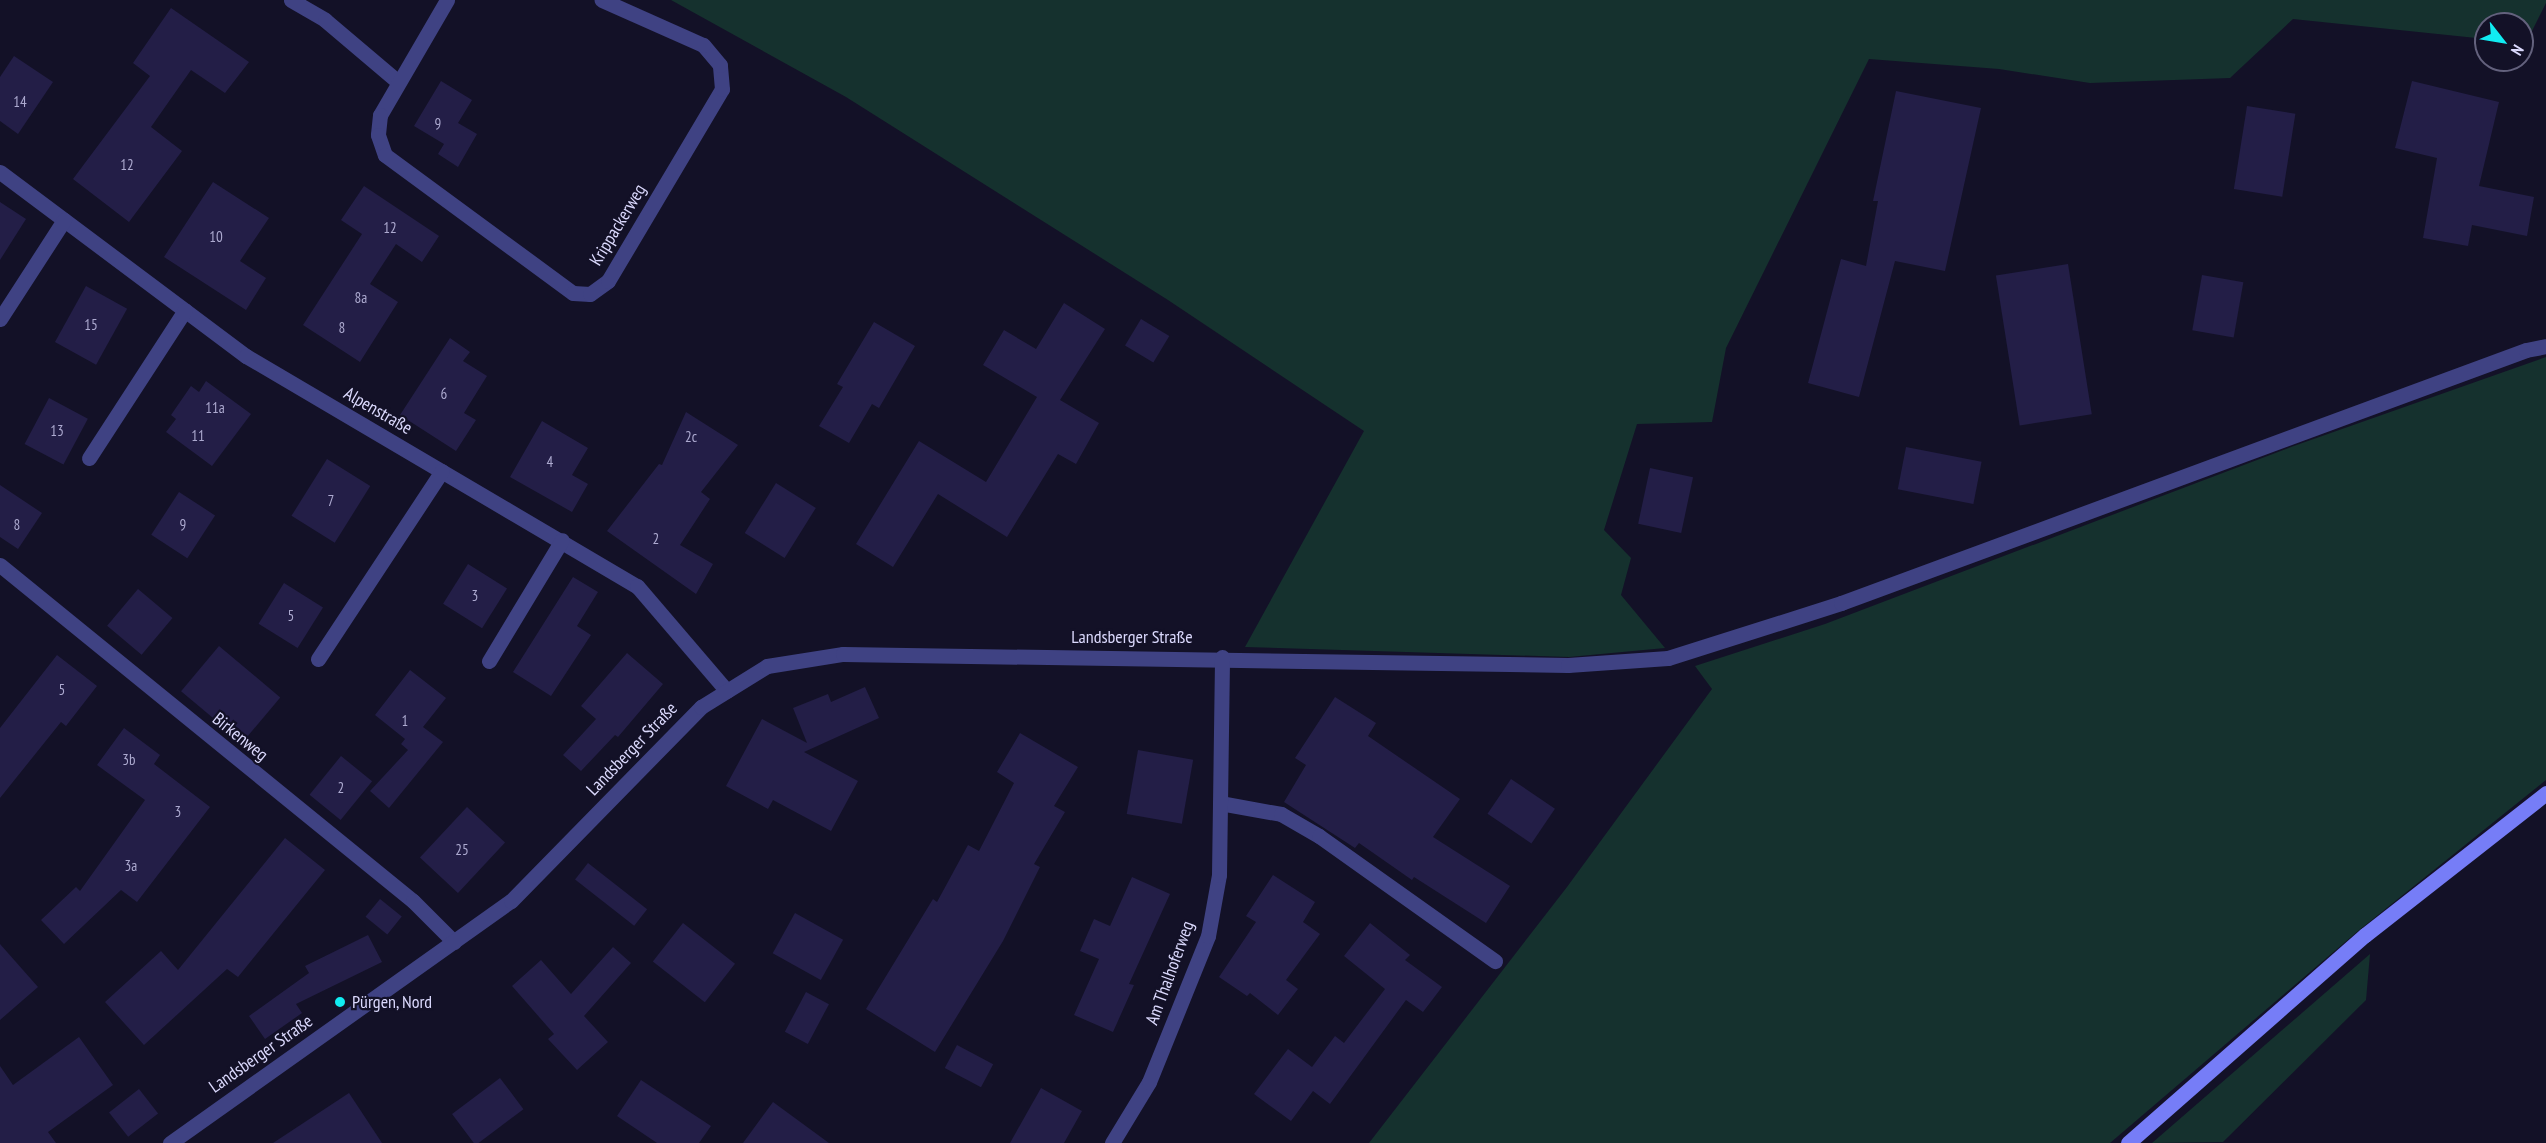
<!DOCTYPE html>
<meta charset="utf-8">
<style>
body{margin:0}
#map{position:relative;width:2546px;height:1143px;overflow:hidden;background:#131127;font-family:"PT Sans Narrow",sans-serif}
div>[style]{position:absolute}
.green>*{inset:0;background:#15312e}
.building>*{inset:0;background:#231e47;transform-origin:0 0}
.street>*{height:15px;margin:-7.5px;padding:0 7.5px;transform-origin:7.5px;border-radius:7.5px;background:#3f4283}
.secondary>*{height:15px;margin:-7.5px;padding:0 7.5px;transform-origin:7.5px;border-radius:7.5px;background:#767df7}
.dots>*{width:16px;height:16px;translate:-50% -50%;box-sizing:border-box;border:3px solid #131127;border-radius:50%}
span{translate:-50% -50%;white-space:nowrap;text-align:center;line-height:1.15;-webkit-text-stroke:4.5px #131127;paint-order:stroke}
.number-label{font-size:15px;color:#adaad0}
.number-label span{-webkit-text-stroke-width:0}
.street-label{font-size:18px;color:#dbd9fd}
.poi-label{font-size:18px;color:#dbd9fd}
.left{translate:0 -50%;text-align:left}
.north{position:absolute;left:2474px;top:12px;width:60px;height:60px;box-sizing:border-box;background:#131127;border:2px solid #63617d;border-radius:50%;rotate:121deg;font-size:16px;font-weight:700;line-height:24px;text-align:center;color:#dbd9fd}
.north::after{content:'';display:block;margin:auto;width:21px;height:27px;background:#11ecf2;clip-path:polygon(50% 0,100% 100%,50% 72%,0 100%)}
</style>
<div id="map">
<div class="green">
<i style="clip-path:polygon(671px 0,2546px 0,2546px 3px,2526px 43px,2522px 43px,2522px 24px,2486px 24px,2486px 39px,2293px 19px,2230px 78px,2090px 83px,1999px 69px,1869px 59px,1726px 348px,1712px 422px,1637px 424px,1604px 530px,1631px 558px,1621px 595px,1665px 648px,1569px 657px,1245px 647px,1364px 431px,1168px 300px,846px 97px)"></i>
<i style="clip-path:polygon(2546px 357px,2546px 780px,2358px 931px,2110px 1143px,1369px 1143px,1567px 887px,1712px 689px,1695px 666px,1825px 624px,2291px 447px)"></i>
<i style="clip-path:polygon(2370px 954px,2366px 1000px,2223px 1142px,2152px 1143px)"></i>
</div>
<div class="building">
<i style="clip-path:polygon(171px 8px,249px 62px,225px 93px,191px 70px,151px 127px,182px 151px,129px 222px,73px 179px,150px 76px,133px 63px)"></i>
<i style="clip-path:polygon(14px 56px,53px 82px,18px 134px,0 121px,0 77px)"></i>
<i style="clip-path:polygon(441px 81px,472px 100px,458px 123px,477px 134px,458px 167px,438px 154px,444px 144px,414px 126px)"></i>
<i style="clip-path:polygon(2412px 81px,2499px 102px,2479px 186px,2534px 197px,2527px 236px,2472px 225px,2468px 246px,2423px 238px,2437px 158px,2395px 148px)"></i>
<i style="clip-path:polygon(1896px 91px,1981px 108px,1945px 271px,1895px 261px,1859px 397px,1808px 383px,1841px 259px,1866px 266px,1878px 201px,1873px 201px)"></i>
<i style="left:2247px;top:106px;width:49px;height:84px;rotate:9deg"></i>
<i style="clip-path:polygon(213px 182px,269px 218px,240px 261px,266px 278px,246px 310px,164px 257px)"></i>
<i style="clip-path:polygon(364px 186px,439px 236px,422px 262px,396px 244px,370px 284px,398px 302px,360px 362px,303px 325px,362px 234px,341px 220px)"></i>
<i style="clip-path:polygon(0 202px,26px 219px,0 260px)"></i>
<i style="left:2068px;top:264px;width:152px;height:73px;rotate:81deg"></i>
<i style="left:2202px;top:275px;width:42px;height:56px;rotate:10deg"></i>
<i style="left:86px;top:286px;width:47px;height:64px;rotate:29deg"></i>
<i style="clip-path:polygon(1064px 303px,1105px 329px,1060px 400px,1099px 423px,1076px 464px,1058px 454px,1007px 537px,938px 494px,893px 567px,856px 544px,919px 441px,986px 482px,1037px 397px,983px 365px,1004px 330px,1036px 349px)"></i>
<i style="left:1141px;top:319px;width:33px;height:31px;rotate:31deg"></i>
<i style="clip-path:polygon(874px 322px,915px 346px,879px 408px,872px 404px,849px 443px,819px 426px,843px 387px,837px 384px)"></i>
<i style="clip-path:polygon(450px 338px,470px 352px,463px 361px,487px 376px,464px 413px,476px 420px,456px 451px,400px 415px)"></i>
<i style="clip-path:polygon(206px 381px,251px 414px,212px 466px,166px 432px,176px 419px,171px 415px,191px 386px,199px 392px)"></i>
<i style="left:49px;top:398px;width:44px;height:52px;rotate:28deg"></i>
<i style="clip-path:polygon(686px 412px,738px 445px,701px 492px,710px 499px,680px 545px,713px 564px,696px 594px,607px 531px,659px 464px,662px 465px)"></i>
<i style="clip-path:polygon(542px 421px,588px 448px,572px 475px,588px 484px,572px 512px,510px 477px)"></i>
<i style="left:1906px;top:447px;width:77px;height:43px;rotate:11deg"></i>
<i style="left:327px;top:459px;width:51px;height:67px;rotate:32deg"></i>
<i style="left:1650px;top:468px;width:44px;height:57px;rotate:12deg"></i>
<i style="left:776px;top:483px;width:47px;height:59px;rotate:32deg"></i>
<i style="clip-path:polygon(0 485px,42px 513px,18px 549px,0 537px)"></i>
<i style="left:179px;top:492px;width:43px;height:51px;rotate:33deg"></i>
<i style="left:468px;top:564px;width:46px;height:47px;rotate:32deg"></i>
<i style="clip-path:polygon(573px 577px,598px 592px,577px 626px,591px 635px,551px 696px,513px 672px)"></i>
<i style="left:284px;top:583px;width:46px;height:48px;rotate:32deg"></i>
<i style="left:138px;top:589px;width:45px;height:48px;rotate:40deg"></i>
<i style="left:219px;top:646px;width:80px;height:59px;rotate:40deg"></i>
<i style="clip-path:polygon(627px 653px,663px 684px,618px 737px,615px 735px,581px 771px,563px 755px,596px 719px,581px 706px)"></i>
<i style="clip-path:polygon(57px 655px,97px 686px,66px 726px,61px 722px,0 798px,0 728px)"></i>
<i style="clip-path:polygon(410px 670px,446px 698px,423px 727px,443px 742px,389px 808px,370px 791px,408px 750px,401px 744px,405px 739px,375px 715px)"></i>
<i style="clip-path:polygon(865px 687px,879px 718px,804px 752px,858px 781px,831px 831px,773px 800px,768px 809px,726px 786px,762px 719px,807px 743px,793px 708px,828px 694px,831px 702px)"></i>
<i style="clip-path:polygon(1335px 697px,1376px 723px,1368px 736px,1460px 799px,1433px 837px,1510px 886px,1486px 923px,1414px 877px,1412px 880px,1359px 843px,1355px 848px,1284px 802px,1306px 765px,1295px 758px)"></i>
<i style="clip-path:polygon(124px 728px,160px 755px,154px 764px,210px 807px,137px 902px,121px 890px,64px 944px,41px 920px,76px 887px,80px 891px,145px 800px,97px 765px)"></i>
<i style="clip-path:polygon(1020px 733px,1078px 767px,1054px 806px,1065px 812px,1034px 864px,1040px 867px,1003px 941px,935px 1052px,866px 1009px,933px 899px,937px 902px,968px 845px,979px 851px,1014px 783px,997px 772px)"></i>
<i style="left:1138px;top:750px;width:56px;height:65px;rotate:10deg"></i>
<i style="left:341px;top:756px;width:40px;height:50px;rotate:39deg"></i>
<i style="left:1511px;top:779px;width:53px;height:42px;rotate:34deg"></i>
<i style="left:467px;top:807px;width:52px;height:69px;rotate:43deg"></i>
<i style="clip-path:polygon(285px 838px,325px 870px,238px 977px,227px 969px,144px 1045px,105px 1002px,161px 951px,178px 970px)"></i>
<i style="left:588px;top:863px;width:75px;height:21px;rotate:38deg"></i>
<i style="clip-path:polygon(1273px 875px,1315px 902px,1303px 922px,1320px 934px,1286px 980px,1298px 989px,1278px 1015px,1250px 993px,1247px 996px,1219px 977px,1256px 922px,1246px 916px)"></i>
<i style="clip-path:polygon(1132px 877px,1170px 894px,1129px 984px,1134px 985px,1113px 1032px,1074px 1015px,1099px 959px,1080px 951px,1094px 919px,1110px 926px)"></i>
<i style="left:380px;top:899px;width:28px;height:23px;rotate:39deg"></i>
<i style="left:795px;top:913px;width:55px;height:46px;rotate:29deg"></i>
<i style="left:683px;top:923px;width:66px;height:49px;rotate:38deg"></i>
<i style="clip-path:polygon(1370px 923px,1410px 955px,1405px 960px,1442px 987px,1423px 1012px,1406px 1000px,1330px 1104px,1313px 1091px,1291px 1121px,1254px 1094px,1288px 1049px,1312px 1067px,1335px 1036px,1344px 1043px,1385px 989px,1344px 956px)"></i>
<i style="clip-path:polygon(368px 935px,382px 962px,296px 1004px,302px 1013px,265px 1039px,249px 1016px,309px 973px,305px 966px)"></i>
<i style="clip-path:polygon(0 944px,38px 987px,0 1020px)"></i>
<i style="clip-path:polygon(613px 947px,631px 963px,584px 1016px,608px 1042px,577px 1070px,548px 1039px,554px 1034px,512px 986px,541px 960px,571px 994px)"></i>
<i style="left:806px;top:992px;width:26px;height:45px;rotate:28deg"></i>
<i style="clip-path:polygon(79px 1037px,113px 1085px,48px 1132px,56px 1143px,0 1143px,0 1066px,13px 1085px)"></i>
<i style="left:957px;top:1045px;width:41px;height:26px;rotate:28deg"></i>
<i style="left:500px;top:1078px;width:39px;height:60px;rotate:53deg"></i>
<i style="clip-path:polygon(641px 1080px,711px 1126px,699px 1143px,657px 1143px,617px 1116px)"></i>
<i style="clip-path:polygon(1041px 1088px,1082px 1111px,1064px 1143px,1010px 1143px)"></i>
<i style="left:139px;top:1089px;width:31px;height:38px;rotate:52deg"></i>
<i style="clip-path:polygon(349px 1093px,382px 1143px,273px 1143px)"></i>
<i style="clip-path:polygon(773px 1102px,829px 1143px,743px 1143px)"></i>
</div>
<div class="street">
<i style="left:291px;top:0;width:39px;rotate:30deg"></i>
<i style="left:325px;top:20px;width:96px;rotate:40.3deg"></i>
<i style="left:447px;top:0;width:133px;rotate:120.2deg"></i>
<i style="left:380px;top:115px;width:20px;rotate:96deg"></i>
<i style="left:378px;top:135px;width:21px;rotate:71deg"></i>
<i style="left:385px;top:155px;width:233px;rotate:36.3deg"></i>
<i style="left:573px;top:293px;width:17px;rotate:3deg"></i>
<i style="left:590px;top:294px;width:22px;rotate:-36deg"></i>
<i style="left:608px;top:281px;width:223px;rotate:-59.3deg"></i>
<i style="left:722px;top:89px;width:24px;rotate:-95deg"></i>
<i style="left:720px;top:65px;width:26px;rotate:-130deg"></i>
<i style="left:703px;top:45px;width:111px;rotate:-156deg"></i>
<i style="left:0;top:172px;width:307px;rotate:36.8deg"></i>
<i style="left:246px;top:356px;width:454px;rotate:30.5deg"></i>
<i style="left:637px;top:586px;width:138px;rotate:49.4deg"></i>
<i style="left:0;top:319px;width:118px;rotate:-57.1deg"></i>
<i style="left:89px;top:458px;width:176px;rotate:-57deg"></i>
<i style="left:0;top:565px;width:532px;rotate:39.13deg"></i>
<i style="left:413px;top:901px;width:58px;rotate:45deg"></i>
<i style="left:318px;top:659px;width:225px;rotate:-56.6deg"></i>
<i style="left:489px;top:661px;width:141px;rotate:-58.9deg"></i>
<i style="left:1220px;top:803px;width:62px;rotate:10.2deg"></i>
<i style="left:1281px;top:814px;width:44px;rotate:30.1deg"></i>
<i style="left:1319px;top:836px;width:216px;rotate:35.4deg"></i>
<i style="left:170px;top:1143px;width:418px;rotate:-35.4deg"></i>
<i style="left:511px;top:901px;width:272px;rotate:-45.6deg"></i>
<i style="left:701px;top:707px;width:78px;rotate:-31.8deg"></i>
<i style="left:767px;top:666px;width:77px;rotate:-9deg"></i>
<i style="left:843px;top:654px;width:725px;rotate:0.87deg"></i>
<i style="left:1568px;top:665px;width:100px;rotate:-4deg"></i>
<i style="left:1668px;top:658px;width:182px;rotate:-17.6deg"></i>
<i style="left:1841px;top:603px;width:730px;rotate:-20.27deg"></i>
<i style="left:2526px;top:350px;width:20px;rotate:-11deg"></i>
<i style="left:1112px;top:1143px;width:71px;rotate:-58.8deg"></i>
<i style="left:1149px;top:1082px;width:157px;rotate:-68deg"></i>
<i style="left:1208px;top:936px;width:62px;rotate:-79.8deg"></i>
<i style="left:1219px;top:875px;width:218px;rotate:-89.2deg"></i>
</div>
<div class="secondary">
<i style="left:2128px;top:1143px;width:315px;rotate:-41.3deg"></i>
<i style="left:2365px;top:935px;width:230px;rotate:-38.1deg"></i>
</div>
<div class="dots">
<i style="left:340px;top:1002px;background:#11ecf2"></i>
</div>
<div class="number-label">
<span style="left:20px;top:102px">14</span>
<span style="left:438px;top:124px">9</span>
<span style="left:127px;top:165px">12</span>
<span style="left:390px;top:228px">12</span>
<span style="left:216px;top:237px">10</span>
<span style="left:361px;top:298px">8a</span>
<span style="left:91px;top:325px">15</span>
<span style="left:342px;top:328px">8</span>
<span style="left:444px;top:394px">6</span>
<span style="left:215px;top:408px">11a</span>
<span style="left:57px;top:431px">13</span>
<span style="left:198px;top:436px">11</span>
<span style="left:691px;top:437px">2c</span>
<span style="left:550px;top:462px">4</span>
<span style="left:331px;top:501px">7</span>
<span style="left:17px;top:525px">8</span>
<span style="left:183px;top:525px">9</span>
<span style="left:656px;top:539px">2</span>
<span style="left:475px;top:596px">3</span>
<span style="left:291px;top:616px">5</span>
<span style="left:62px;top:690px">5</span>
<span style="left:405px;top:721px">1</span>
<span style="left:129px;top:760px">3b</span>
<span style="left:341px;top:788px">2</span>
<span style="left:178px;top:812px">3</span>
<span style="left:462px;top:850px">25</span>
<span style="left:131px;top:866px">3a</span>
</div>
<div class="street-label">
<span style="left:618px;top:225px;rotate:-59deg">Krippackerweg</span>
<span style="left:378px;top:411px;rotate:30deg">Alpenstraße</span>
<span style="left:1132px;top:637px">Landsberger Straße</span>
<span style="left:240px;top:737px;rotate:39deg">Birkenweg</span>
<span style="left:632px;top:749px;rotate:-46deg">Landsberger Straße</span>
<span style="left:1170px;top:973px;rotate:-70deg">Am Thalhoferweg</span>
<span style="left:261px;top:1054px;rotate:-35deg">Landsberger Straße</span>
</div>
<div class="poi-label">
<span class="left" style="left:352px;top:1002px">Pürgen, Nord</span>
</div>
<div class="north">N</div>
</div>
